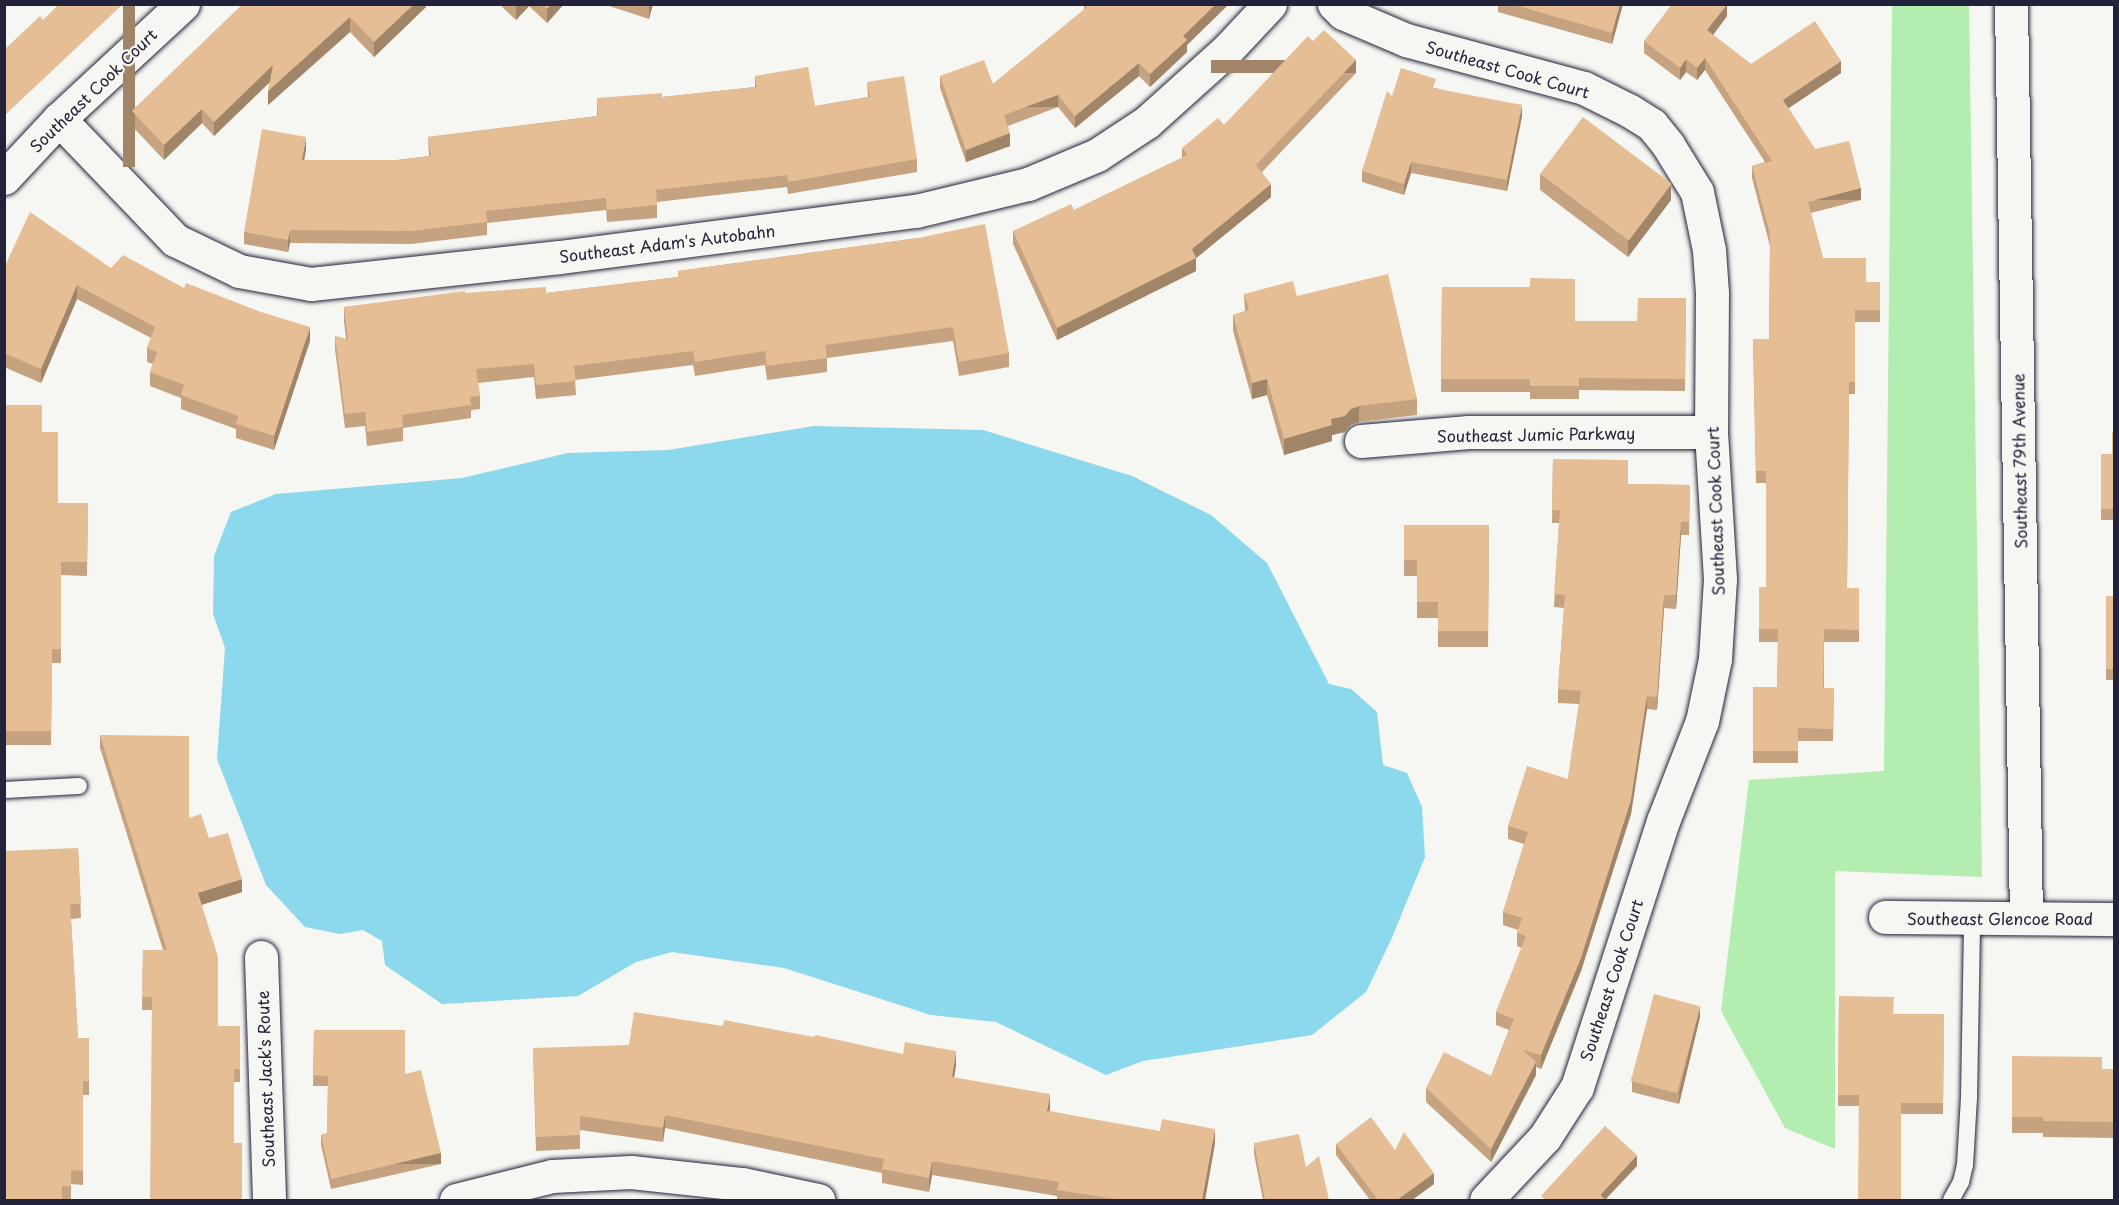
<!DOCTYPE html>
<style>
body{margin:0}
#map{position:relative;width:2119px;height:1205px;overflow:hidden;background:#f6f6f2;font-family:"Playpen Sans",sans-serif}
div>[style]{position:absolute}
.green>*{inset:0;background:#b4edb0}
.water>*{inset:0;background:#8cd8ec}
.roads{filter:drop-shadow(0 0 2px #22223b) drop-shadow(0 0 2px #22223b)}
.service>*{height:16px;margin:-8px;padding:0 8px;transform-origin:8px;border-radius:8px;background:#f6f6f2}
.minor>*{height:33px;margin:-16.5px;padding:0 16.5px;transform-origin:16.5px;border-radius:16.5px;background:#f6f6f2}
.wall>*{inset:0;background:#c5a381;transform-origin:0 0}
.shaded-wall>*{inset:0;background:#a08569;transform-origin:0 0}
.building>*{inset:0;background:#e5be96;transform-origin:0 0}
span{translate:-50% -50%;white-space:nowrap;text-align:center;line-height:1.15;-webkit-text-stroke:4.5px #f6f6f2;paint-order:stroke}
.street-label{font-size:16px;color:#22223b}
.frame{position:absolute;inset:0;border:6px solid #22223b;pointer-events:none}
</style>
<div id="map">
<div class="green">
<i style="clip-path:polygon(1892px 5px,1969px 5px,1982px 877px,1835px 871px,1835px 1149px,1785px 1128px,1721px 1011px,1749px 780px,1884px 771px)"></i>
</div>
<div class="water">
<i style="clip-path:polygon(814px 426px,983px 430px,1132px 476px,1211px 515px,1267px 563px,1329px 684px,1351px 689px,1377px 712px,1383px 765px,1407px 773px,1422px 807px,1425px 857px,1391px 940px,1366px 992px,1312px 1035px,1143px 1061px,1106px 1075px,996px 1022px,931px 1015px,784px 968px,672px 952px,636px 962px,578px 996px,442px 1004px,385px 965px,382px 941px,363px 930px,340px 934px,305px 927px,266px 885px,217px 759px,225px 648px,213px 614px,214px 556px,231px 512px,276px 494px,462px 478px,568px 453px,668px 450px)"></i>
</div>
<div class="roads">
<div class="service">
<i style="left:4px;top:790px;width:75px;rotate:-3.1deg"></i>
<i style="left:1951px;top:1200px;width:21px;rotate:-61deg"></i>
<i style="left:1961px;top:1182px;width:17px;rotate:-77deg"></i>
<i style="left:1965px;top:1165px;width:67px;rotate:-86.6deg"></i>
<i style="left:1969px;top:1098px;width:180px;rotate:-89deg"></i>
</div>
<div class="minor">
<i style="left:1334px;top:4px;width:13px;rotate:45deg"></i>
<i style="left:1343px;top:13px;width:69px;rotate:23.2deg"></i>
<i style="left:1406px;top:40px;width:184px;rotate:15.1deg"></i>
<i style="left:1584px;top:88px;width:51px;rotate:26.6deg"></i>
<i style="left:1630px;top:111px;width:26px;rotate:32deg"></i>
<i style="left:1652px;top:125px;width:26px;rotate:51deg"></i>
<i style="left:1668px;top:145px;width:55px;rotate:58.3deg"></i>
<i style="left:1697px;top:192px;width:59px;rotate:78.3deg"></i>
<i style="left:1709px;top:250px;width:43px;rotate:86deg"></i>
<i style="left:1712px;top:293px;width:139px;rotate:90.4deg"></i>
<i style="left:1711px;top:432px;width:147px;rotate:86.5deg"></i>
<i style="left:1720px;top:579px;width:80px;rotate:93.6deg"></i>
<i style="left:1715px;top:659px;width:63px;rotate:101.8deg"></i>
<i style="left:1702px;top:721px;width:107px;rotate:111.3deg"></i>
<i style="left:1663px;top:821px;width:280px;rotate:107.9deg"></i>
<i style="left:1577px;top:1087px;width:59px;rotate:122.6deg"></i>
<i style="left:1545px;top:1137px;width:86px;rotate:133.1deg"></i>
<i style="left:2011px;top:4px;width:914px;rotate:89.06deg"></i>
<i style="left:59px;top:119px;width:168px;rotate:46.2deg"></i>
<i style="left:175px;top:240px;width:71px;rotate:25.8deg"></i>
<i style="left:239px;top:271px;width:73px;rotate:10.2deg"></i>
<i style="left:311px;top:284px;width:250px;rotate:-6.2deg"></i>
<i style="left:560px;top:257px;width:359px;rotate:-7.4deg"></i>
<i style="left:916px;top:211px;width:115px;rotate:-13.6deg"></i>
<i style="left:1028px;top:184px;width:75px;rotate:-22.8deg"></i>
<i style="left:1097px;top:155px;width:60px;rotate:-33.4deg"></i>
<i style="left:1147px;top:122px;width:108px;rotate:-42deg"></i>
<i style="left:1227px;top:50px;width:63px;rotate:-46.9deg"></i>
<i style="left:4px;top:178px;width:81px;rotate:-47deg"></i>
<i style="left:59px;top:119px;width:169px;rotate:-42.8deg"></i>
<i style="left:1361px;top:441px;width:108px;rotate:-4.8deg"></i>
<i style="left:1469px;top:432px;width:242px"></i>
<i style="left:1885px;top:917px;width:229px;rotate:0.5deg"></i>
<i style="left:261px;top:957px;width:243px;rotate:88.1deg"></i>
<i style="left:456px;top:1200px;width:99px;rotate:-14deg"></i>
<i style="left:552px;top:1176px;width:79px;rotate:-2.9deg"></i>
<i style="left:631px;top:1172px;width:112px;rotate:6.2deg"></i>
<i style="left:742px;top:1184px;width:78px;rotate:11.9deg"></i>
</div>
</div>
<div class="wall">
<i style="clip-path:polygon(243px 4px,426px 4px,426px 7px,374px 57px,350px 32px,268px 105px,270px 82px,214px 136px,202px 123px,164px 160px,132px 126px,132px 111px)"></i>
<i style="clip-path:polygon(499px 4px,564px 4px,547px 23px,529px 6px,516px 20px)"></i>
<i style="clip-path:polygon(603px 4px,653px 4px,649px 19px)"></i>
<i style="clip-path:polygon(1084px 4px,1229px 4px,1187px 45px,1187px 52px,1150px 87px,1139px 76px,1075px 128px,1058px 107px,1008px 126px,1010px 146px,966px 162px,940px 88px,940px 76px,993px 84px,1084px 10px)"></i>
<i style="clip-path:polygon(1498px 4px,1623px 4px,1612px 44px,1498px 12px)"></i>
<i style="clip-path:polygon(1727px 16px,1713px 35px,1751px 64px,1841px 73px,1788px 108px,1815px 149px,1861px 200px,1811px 213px,1823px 258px,1866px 282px,1880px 282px,1880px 322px,1855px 322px,1855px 394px,1849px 394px,1847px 588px,1859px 588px,1859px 642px,1824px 642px,1824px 688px,1834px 688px,1833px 741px,1798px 741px,1798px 763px,1753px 763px,1753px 687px,1777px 687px,1778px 642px,1759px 642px,1759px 587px,1766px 587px,1766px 483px,1756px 483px,1753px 339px,1769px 339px,1770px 246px,1752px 178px,1752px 166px,1765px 162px,1705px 70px,1697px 80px,1686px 72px,1680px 80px,1644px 53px,1644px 41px)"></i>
<i style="clip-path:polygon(1313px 41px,1356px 73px,1262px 172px,1271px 197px,1196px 258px,1196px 271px,1057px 340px,1013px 244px,1013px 231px,1074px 210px,1182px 158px,1182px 148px,1224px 125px)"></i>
<i style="clip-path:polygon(755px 76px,815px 106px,868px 97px,867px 82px,917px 159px,917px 172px,788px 194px,787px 187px,657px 202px,657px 218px,607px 222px,606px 210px,487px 223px,487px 235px,411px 244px,290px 243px,288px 252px,244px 244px,244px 232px,306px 149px,304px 160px,397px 160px,429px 156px,428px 137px,597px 116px,597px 98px,662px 97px,755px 87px)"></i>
<i style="clip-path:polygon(1436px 88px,1522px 116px,1507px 191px,1411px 173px,1404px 195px,1362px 182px,1362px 171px,1392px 96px)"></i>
<i style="clip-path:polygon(1540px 174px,1671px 200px,1628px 257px,1540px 190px)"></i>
<i style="clip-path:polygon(918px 238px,1009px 353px,1009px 367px,959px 376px,953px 341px,827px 358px,827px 372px,767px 380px,765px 365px,695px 376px,693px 365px,575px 380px,576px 395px,536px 399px,534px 377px,478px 383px,480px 396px,480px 409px,471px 410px,471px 418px,403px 428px,403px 441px,367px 446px,365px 426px,345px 428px,335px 349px,335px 336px,346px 339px,344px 321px,344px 307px,465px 293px,546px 293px,678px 277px,678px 271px)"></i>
<i style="clip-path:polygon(4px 268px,111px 268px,310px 341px,274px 450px,236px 438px,236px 429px,181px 409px,181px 398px,150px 386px,150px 372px,153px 364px,147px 362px,147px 348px,151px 338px,77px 299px,41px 383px,4px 367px)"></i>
<i style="clip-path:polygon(1442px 287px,1575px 321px,1637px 321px,1686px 298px,1685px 391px,1579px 390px,1579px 399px,1530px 399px,1530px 392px,1441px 392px)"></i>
<i style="clip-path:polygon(1244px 294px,1297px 296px,1417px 399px,1417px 415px,1359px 422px,1351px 425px,1345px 432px,1332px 435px,1332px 441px,1284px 455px,1267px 395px,1252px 399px,1233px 331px,1233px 315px,1245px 311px)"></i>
<i style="clip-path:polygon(4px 405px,42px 432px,58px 503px,88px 503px,87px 576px,61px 575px,61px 663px,52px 663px,51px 745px,4px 745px)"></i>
<i style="clip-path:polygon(2115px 432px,2115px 520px,2101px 520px,2101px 454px,2112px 454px)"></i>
<i style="clip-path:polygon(1553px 459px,1628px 484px,1690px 485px,1689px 535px,1681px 535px,1676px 609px,1664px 608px,1657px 710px,1647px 709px,1631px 814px,1581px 971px,1541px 1069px,1536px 1067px,1536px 1075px,1491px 1162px,1426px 1102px,1426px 1088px,1491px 1076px,1509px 1030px,1496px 1025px,1496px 1012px,1522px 948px,1517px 946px,1517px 933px,1518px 930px,1503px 925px,1503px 912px,1524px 844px,1508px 839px,1508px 826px,1568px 779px,1579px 704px,1558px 703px,1558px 689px,1564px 608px,1554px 607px,1559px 523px,1552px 523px)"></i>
<i style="clip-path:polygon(1404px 525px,1489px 525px,1488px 647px,1438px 647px,1438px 618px,1417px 618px,1417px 576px,1404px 576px)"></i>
<i style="left:2106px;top:596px;width:9px;height:84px"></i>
<i style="clip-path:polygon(100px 735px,189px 818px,209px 838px,242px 892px,201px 905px,218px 1026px,240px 1026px,240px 1082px,234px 1082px,234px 1143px,152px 1010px,142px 1010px,143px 950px,163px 950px,100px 748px)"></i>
<i style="clip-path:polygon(78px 848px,81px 918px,71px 919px,78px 1038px,89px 1038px,89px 1095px,83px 1095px,83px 1185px,71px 1184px,71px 1200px,4px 1200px)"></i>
<i style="clip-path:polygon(1839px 996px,1893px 1014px,1944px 1014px,1943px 1114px,1901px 1114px,1859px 1106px,1838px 1106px)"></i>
<i style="clip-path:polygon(1700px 1017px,1679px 1104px,1632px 1092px,1632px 1081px)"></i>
<i style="clip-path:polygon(314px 1030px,405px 1074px,441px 1164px,331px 1189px,321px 1145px,321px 1135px,327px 1133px,328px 1086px,313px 1086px)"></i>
<i style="clip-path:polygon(533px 1048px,956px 1065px,954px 1078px,1050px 1108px,1049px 1111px,1215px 1143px,1205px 1200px,1057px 1200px,1057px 1196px,932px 1175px,929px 1192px,882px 1183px,882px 1173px,665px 1128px,663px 1142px,580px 1130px,580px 1149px,536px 1151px)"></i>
<i style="clip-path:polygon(2012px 1056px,2102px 1069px,2115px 1069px,2115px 1138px,2043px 1137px,2043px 1133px,2012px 1133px)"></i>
<i style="clip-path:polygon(1254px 1143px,1306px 1167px,1329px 1200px,1263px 1200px,1254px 1154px)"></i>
<i style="clip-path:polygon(1336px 1144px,1395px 1150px,1434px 1184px,1412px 1200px,1370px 1200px,1336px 1155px)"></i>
</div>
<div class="shaded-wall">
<i style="left:123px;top:4px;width:12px;height:163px"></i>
<i style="clip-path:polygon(414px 4px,426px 4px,426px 7px,374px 57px,374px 42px)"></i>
<i style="clip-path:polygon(517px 4px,529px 4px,529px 6px,516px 20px,516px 6px)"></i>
<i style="clip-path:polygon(551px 4px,564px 4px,547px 23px,547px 9px)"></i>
<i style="clip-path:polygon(649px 4px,653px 4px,649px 19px)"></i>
<i style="clip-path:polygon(1216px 4px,1229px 4px,1187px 45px,1187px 52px,1150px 87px,1150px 74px,1183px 36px)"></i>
<i style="clip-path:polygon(1620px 4px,1623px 4px,1612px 44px,1612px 33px)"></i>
<i style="clip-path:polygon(1727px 4px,1727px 16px,1707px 43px,1707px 30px)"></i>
<i style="clip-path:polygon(350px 17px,350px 32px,268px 105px,268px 91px)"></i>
<i style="clip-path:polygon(1705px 58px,1705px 70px,1697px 80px,1697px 68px)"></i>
<i style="clip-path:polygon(1686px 59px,1686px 72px,1680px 80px,1680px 68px)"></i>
<i style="left:1356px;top:60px;width:13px;height:145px;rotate:90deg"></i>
<i style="clip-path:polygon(1841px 61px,1841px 73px,1783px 112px,1783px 100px)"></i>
<i style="clip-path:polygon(1139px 63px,1139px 76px,1075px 128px,1075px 116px)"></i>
<i style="clip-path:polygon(273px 65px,273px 79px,214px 136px,214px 122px)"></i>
<i style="left:1058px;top:95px;width:12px;height:58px;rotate:90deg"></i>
<i style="clip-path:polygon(1522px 105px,1522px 116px,1507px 191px,1507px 180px)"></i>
<i style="clip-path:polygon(202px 109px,202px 123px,164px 160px,164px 145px)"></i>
<i style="clip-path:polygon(1010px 133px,1010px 146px,966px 162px,966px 150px)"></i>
<i style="clip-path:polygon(306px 137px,306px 149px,302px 173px,302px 160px)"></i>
<i style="clip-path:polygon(1411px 162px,1411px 173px,1404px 195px,1404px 184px)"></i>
<i style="clip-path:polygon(1271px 184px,1271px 197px,1195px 259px,1196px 258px,1196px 271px,1057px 340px,1057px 328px,1192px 249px)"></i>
<i style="clip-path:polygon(1671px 184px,1671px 200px,1628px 257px,1628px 241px)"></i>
<i style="left:1861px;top:188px;width:12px;height:55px;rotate:90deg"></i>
<i style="clip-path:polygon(290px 230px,290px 243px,288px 252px,288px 240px)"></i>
<i style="clip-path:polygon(77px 285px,77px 299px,41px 383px,41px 369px)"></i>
<i style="clip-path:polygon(310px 327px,310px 341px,274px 450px,274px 436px)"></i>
<i style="clip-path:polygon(1267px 379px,1267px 395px,1252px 399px,1252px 383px)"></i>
<i style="clip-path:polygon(1359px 406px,1359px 422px,1351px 425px,1345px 432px,1332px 435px,1332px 441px,1284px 455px,1284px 439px,1331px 419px,1351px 409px)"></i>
<i style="clip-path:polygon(1681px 522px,1681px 535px,1676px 609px,1676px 595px)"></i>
<i style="clip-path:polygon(1664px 595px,1664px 608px,1657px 710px,1657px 697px)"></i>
<i style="clip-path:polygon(1647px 696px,1647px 709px,1631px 814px,1581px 971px,1541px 1069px,1541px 1055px)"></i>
<i style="clip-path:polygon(242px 879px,242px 892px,198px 906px,198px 893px)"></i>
<i style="clip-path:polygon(1700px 1006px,1700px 1017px,1679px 1104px,1679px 1093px)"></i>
<i style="clip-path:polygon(956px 1051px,956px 1065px,952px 1091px,952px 1077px)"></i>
<i style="clip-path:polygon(1536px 1062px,1536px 1075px,1491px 1162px,1491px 1149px)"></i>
<i style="clip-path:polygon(1050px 1094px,1050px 1108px,1047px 1125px,1047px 1111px)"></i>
<i style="clip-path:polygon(665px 1115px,665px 1128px,663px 1142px,663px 1128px)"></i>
<i style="clip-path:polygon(1215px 1129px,1215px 1143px,1205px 1200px,1202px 1200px)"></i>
<i style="left:441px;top:1153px;width:11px;height:113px;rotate:90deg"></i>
<i style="clip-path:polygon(1637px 1155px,1637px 1166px,1605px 1200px,1600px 1195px)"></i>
<i style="clip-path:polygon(932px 1161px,932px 1175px,929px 1192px,929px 1178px)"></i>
<i style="clip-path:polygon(1434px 1173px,1434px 1184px,1412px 1200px,1397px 1200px)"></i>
</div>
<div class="building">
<i style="clip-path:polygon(59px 4px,123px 4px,4px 116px,4px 50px,40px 16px,43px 20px)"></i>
<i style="clip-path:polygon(243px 4px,414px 4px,374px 42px,350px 17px,268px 91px,273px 65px,214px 122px,202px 109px,164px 145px,132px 111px)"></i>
<i style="clip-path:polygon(542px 4px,551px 4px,547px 9px)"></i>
<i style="clip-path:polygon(1085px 4px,1216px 4px,1183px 36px,1187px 40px,1150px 74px,1139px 63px,1075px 116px,1058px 95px,1004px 115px,1010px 133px,966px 150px,940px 76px,984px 60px,993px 84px,1087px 7px)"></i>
<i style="clip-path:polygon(1511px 4px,1620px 4px,1612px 33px)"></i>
<i style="clip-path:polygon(1672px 4px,1727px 4px,1707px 30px,1751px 64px,1815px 21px,1841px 61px,1783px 100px,1815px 149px,1849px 141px,1861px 188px,1808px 202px,1823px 258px,1866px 258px,1866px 282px,1880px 282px,1880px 310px,1855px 310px,1855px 382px,1849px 382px,1847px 588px,1859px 588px,1859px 630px,1824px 629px,1823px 688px,1834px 688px,1833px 729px,1798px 728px,1798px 751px,1753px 751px,1753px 687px,1777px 687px,1778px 629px,1759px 629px,1759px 587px,1766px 587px,1766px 471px,1756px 471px,1753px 339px,1769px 339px,1770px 234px,1752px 166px,1772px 161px,1705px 58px,1697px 68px,1686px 59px,1680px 68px,1644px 41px)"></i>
<i style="clip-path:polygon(1324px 30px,1356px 60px,1256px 165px,1271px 184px,1192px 249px,1196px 258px,1057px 328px,1013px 231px,1071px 204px,1074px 210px,1187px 155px,1182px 148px,1218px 118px,1224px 125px,1308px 36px,1313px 41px)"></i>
<i style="clip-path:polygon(808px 67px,815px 106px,870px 97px,867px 82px,904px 76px,917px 159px,788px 182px,787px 175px,656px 190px,657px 205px,607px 210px,606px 198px,486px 211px,487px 222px,411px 231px,290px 230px,288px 240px,244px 232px,262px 129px,306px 137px,302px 160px,397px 160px,431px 156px,428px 137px,598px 116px,597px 98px,662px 93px,662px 97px,757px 87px,755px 76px)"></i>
<i style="clip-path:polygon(1401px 68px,1436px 79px,1433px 88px,1522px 105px,1507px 180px,1411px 162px,1404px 184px,1362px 171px,1387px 91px,1392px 96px)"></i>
<i style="left:1583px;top:117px;width:111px;height:71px;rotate:37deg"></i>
<i style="clip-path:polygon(30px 212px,111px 268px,123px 255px,184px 288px,186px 283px,261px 312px,310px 327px,274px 436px,236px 424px,238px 416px,181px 395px,184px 385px,150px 372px,157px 352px,147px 348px,155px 327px,77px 285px,41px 369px,4px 353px,4px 268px)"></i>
<i style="clip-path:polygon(985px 224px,1009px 353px,959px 362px,953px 327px,825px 345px,827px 358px,767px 366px,765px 351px,695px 362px,693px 351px,574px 366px,576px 381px,536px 385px,534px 364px,476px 369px,480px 396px,470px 397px,471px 405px,402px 415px,403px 427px,367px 432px,365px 412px,345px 414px,335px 336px,348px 340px,344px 307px,465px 291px,465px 293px,546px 287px,546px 293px,678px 277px,678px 271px,918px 238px)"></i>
<i style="clip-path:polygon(1388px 274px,1417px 399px,1359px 406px,1351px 409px,1345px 416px,1331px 419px,1332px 425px,1284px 439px,1267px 379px,1252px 383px,1233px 315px,1249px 310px,1244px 294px,1293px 281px,1297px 296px)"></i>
<i style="clip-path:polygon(1530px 278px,1575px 279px,1575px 321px,1637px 321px,1638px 298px,1686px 298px,1685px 379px,1579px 378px,1579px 386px,1530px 386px,1530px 379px,1441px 379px,1442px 287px,1530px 287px)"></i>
<i style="clip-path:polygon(4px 405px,42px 405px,42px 432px,58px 432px,58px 503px,88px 503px,87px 562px,61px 562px,61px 649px,52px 649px,51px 731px,4px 731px)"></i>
<i style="clip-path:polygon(2112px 432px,2115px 432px,2115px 509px,2101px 509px,2101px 454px,2112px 454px)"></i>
<i style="clip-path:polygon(1553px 459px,1628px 460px,1628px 484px,1690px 485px,1689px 522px,1681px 522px,1676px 595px,1664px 595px,1657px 697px,1647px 696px,1631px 800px,1581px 958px,1541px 1055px,1523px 1050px,1536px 1062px,1491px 1149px,1426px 1088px,1444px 1052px,1491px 1076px,1514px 1019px,1496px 1012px,1526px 936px,1517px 933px,1522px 918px,1503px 912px,1528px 832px,1508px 826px,1527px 766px,1568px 779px,1581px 691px,1558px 689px,1565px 595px,1554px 594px,1560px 510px,1552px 510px)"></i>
<i style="clip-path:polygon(1404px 525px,1489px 525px,1488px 631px,1438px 631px,1438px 602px,1417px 602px,1417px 560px,1404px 560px)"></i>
<i style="left:2106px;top:596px;width:9px;height:73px"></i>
<i style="clip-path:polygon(100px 735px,189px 736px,189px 818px,201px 814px,209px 838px,228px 833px,242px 879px,198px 893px,218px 957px,218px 1026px,240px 1026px,240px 1069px,234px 1069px,234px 1143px,242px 1143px,242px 1200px,150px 1200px,152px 997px,142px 997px,143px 950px,167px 950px)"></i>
<i style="clip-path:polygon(78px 848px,81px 904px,70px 904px,78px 1038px,89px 1038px,89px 1081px,83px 1081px,83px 1171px,71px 1170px,71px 1186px,62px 1186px,62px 1200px,4px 1200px,4px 851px)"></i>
<i style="left:1654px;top:994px;width:48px;height:90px;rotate:15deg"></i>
<i style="clip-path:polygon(1839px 996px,1894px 997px,1893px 1014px,1944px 1014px,1943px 1103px,1901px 1103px,1901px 1200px,1858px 1200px,1859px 1095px,1838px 1095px)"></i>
<i style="clip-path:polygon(634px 1012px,723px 1026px,724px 1020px,814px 1037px,815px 1035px,903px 1054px,905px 1042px,956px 1051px,952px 1077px,1050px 1094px,1047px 1111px,1160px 1131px,1162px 1119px,1215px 1129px,1202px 1200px,1122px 1200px,1057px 1190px,1059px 1182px,932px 1161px,929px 1178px,882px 1169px,884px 1159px,665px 1115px,663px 1128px,580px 1116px,580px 1135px,536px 1137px,533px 1048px,629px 1045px)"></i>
<i style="clip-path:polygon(314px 1030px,405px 1030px,405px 1074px,421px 1070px,441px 1153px,331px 1179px,321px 1135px,327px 1133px,328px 1076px,313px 1075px)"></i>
<i style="clip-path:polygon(2012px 1056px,2102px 1057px,2102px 1069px,2115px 1069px,2115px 1122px,2043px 1121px,2043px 1117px,2012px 1117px)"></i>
<i style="clip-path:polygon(1371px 1117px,1395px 1150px,1404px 1132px,1434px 1173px,1397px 1200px,1378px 1200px,1336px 1144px)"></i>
<i style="clip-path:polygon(1605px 1126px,1637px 1155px,1600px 1195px,1606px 1200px,1546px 1200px,1541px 1196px)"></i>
<i style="clip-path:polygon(1299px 1134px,1306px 1167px,1319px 1156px,1329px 1200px,1265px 1200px,1254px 1143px)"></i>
</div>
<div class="street-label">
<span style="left:1508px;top:69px;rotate:16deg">Southeast Cook Court</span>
<span style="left:93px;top:90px;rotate:-44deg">Southeast Cook Court</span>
<span style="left:667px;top:243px;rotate:-7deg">Southeast Adam's Autobahn</span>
<span style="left:1536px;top:434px;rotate:-1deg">Southeast Jumic Parkway</span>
<span style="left:2019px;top:461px;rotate:-91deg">Southeast 79th Avenue</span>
<span style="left:1715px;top:511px;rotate:-92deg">Southeast Cook Court</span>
<span style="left:2000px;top:918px">Southeast Glencoe Road</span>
<span style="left:1611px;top:980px;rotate:-72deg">Southeast Cook Court</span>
<span style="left:265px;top:1079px;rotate:-92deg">Southeast Jack's Route</span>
</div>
<div class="frame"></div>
</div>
